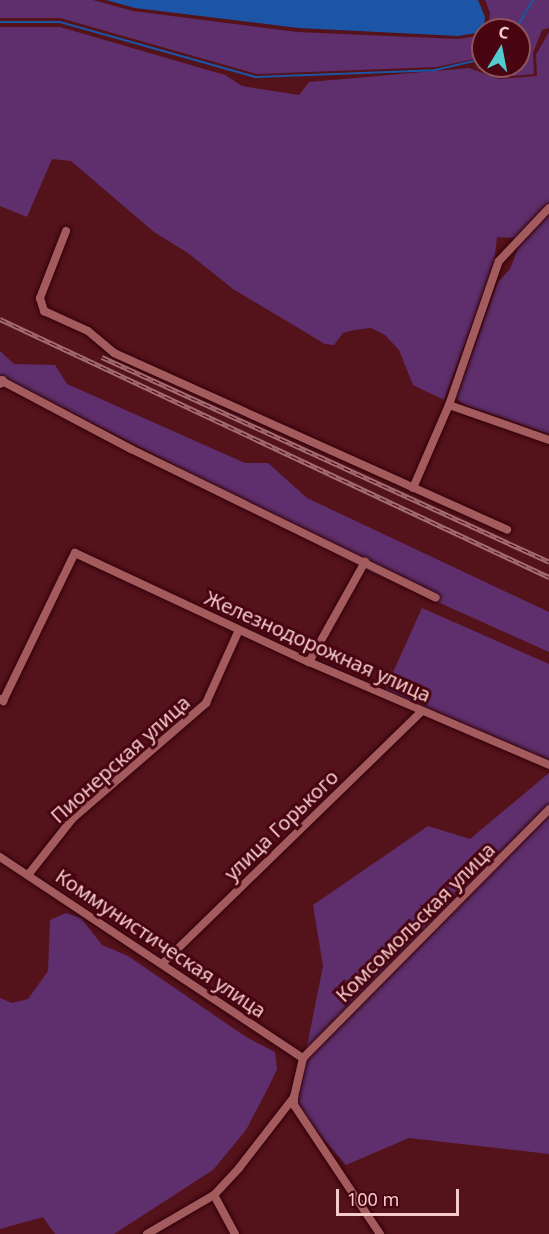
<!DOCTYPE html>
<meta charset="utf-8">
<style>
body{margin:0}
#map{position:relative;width:549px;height:1234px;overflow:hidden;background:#54121b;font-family:"Noto Sans",sans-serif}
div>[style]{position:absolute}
.green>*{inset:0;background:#5f2f6d}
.water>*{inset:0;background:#1c55a6}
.stream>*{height:2px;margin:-1px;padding:0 1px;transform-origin:1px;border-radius:1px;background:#1c55a6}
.roads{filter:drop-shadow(0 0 2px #310108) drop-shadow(0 0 2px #310108)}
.minor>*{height:8px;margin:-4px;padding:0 4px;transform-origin:4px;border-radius:4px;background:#a45b5e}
.tertiary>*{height:10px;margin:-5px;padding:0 5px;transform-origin:5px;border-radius:5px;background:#a45b5e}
.rail>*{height:4.5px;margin-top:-2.25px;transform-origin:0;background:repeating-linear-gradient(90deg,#480511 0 7px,#a36d71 0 14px);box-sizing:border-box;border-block:2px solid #a36d71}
span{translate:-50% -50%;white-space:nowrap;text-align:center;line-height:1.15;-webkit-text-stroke:6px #480511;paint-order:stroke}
.street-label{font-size:20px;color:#f4caca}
.north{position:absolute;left:471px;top:18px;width:60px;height:60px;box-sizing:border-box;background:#480511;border:2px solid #8d545b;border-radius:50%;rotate:10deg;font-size:16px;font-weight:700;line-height:24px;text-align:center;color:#f4caca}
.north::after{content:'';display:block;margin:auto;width:21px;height:27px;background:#52ccd0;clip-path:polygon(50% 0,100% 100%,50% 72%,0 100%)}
.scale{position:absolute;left:336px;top:1189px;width:123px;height:27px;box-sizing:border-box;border:3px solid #f4caca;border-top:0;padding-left:8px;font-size:18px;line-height:21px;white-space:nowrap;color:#f4caca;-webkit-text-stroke:4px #480511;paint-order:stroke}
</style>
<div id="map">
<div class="green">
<i style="clip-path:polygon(0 0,93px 0,133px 11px,297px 32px,459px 39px,483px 35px,483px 57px,437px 67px,257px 74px,60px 18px,0 18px)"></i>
<i style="clip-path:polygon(485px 0,549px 0,549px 28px,542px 30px,533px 53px,534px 74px,499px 77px,477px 68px,483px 63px,483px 66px,519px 66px,519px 30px,488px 30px,490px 13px)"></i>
<i style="clip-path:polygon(0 27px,60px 27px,225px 75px,242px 86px,299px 95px,309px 82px,469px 68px,499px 79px,537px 76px,536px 55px,549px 32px,549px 203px,516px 238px,497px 237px,494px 264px,444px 400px,413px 385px,399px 350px,385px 335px,371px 328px,354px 330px,343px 333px,334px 345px,325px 344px,233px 289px,188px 253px,154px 232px,71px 161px,52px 159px,27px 217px,0 206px)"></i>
<i style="clip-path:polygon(549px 214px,549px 434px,465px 405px,456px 398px,498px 282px,510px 269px,519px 246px)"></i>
<i style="clip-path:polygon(0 351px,14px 364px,55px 365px,67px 384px,245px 463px,268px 463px,307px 498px,549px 612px,549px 652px,360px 567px,175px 465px,0 376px)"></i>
<i style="clip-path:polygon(422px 608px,549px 664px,549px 760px,385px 690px)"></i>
<i style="clip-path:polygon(549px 773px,549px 1154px,409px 1138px,346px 1165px,295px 1106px,323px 966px,313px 905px,428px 826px,470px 839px)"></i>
<i style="clip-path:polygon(66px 913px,81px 918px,102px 945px,128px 956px,246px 1037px,275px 1052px,277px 1069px,270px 1084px,246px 1130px,213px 1170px,114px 1234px,55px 1234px,43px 1217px,0 1229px,0 998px,12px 1003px,28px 999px,48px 971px,50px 920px)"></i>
</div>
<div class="water">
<i style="clip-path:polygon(106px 0,478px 0,485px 17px,483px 32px,458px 36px,298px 28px,135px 8px)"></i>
</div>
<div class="stream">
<i style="left:0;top:22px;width:60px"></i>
<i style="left:60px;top:22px;width:204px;rotate:15.7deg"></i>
<i style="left:256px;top:77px;width:179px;rotate:-2.2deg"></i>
<i style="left:435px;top:70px;width:49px;rotate:-12.9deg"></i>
<i style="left:515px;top:30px;width:35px;rotate:-59deg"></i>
</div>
<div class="roads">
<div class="minor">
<i style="left:66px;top:231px;width:72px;rotate:111.2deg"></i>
<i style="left:40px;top:298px;width:14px;rotate:73deg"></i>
<i style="left:44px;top:311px;width:48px;rotate:24.4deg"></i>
<i style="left:88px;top:331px;width:34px;rotate:40deg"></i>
<i style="left:114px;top:353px;width:431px;rotate:24.2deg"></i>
<i style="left:2px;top:381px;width:146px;rotate:27.8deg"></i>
<i style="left:131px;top:449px;width:339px;rotate:26deg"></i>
<i style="left:449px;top:405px;width:106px;rotate:19.3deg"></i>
<i style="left:413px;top:488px;width:90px;rotate:-66.6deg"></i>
<i style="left:449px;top:405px;width:152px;rotate:-70.9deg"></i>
<i style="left:499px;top:261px;width:73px;rotate:-46.7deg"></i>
<i style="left:309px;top:662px;width:115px;rotate:-60.8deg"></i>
<i style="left:0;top:699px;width:4px;rotate:34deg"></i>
<i style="left:3px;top:701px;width:165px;rotate:-64.1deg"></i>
<i style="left:75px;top:553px;width:258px;rotate:25deg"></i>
<i style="left:309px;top:662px;width:261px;rotate:23.2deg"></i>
<i style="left:0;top:857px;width:364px;rotate:33.6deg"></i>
<i style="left:28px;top:875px;width:73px;rotate:-51.7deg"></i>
<i style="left:73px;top:818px;width:176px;rotate:-40.8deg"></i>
<i style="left:206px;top:703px;width:80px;rotate:-65.7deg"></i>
<i style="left:164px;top:962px;width:359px;rotate:-44.2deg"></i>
<i style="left:303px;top:1058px;width:350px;rotate:-45.3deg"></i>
<i style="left:294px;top:1097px;width:8px;rotate:90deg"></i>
<i style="left:294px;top:1105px;width:155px;rotate:56.3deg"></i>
<i style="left:214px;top:1195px;width:44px;rotate:61.7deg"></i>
<i style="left:147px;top:1234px;width:78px;rotate:-30.2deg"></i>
<i style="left:214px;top:1195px;width:37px;rotate:-47deg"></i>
<i style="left:239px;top:1168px;width:90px;rotate:-52.2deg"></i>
<i style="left:294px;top:1097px;width:40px;rotate:-77deg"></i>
</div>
<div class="tertiary">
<i style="left:0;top:383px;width:3px;rotate:-45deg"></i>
</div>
</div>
<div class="rail">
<i style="left:0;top:319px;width:607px;rotate:25.17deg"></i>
<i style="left:102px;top:357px;width:492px;rotate:24.6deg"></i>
</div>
<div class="street-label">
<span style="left:318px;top:646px;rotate:24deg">Железнодорожная улица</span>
<span style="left:120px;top:759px;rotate:-42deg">Пионерская улица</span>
<span style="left:281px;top:825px;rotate:-44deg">улица Горького</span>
<span style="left:415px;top:922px;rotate:-45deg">Комсомольская улица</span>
<span style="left:161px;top:943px;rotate:34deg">Коммунистическая улица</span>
</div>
<div class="north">С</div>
<div class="scale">100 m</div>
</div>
